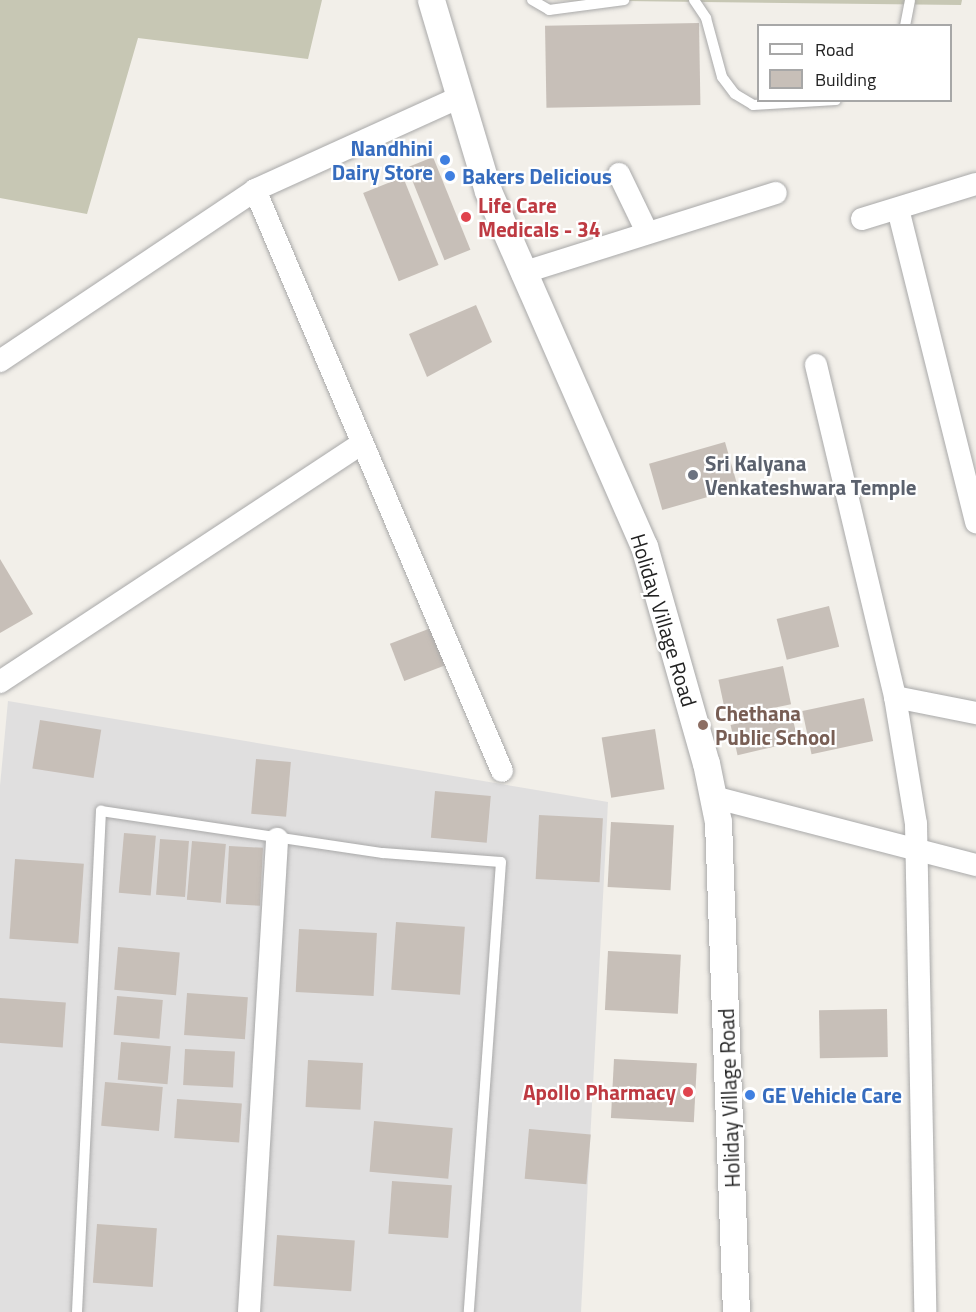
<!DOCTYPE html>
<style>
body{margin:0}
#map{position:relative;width:976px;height:1312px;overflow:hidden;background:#f2efe9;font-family:"Titillium Web",sans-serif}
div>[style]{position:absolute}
.residential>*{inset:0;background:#e0dfdf}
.construction>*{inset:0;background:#c7c7b4}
.building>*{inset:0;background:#c7bfb8;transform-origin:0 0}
.roads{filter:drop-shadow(0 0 2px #a9a9a9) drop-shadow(0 0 2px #a9a9a9)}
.service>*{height:10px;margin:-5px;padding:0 5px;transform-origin:5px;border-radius:5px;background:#fff}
.minor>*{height:22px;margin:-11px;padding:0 11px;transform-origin:11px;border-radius:11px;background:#fff}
.tertiary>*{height:27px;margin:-13.5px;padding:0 13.5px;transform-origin:13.5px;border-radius:13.5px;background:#fff}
.dots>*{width:16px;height:16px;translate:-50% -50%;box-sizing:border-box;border:3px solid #fff;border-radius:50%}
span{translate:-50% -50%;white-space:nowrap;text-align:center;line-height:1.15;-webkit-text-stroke:4.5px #fff;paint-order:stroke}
.shop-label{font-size:21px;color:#366cbe;font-weight:700}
.right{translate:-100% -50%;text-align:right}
.left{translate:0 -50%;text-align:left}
.health-label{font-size:21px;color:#be3a42;font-weight:700}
.worship-label{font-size:21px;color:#5b616d;font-weight:700}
.street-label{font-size:21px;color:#222}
.education-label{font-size:21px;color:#785e54;font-weight:700}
.legend{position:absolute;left:757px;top:24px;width:195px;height:78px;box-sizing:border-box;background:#fff;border:2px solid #a7a7a7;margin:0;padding:8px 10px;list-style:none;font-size:18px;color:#222}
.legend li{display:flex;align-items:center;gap:12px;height:30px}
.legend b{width:30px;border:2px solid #a7a7a7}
</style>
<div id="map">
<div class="residential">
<i style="clip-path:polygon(8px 701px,608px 802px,581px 1312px,0 1312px,0 786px)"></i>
</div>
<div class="construction">
<i style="clip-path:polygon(0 0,322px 0,308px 59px,138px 38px,87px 214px,0 198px)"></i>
<i style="clip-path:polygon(542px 0,962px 0,961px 5px)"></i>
</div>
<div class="building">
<i style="left:699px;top:23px;width:82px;height:154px;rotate:89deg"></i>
<i style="left:433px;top:157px;width:100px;height:28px;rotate:68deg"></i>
<i style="left:403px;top:177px;width:95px;height:43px;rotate:68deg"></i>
<i style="clip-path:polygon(476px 305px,492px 342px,427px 377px,409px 334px)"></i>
<i style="left:725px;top:442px;width:48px;height:79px;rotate:74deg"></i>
<i style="clip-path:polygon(0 559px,33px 614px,0 633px)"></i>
<i style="left:829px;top:606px;width:42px;height:54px;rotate:76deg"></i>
<i style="left:431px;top:628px;width:40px;height:44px;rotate:69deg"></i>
<i style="left:783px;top:666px;width:39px;height:66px;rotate:78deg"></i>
<i style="left:864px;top:698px;width:44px;height:63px;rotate:78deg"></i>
<i style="left:791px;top:711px;width:31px;height:62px;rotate:77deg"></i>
<i style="left:40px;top:720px;width:62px;height:49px;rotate:9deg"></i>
<i style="left:655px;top:729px;width:61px;height:54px;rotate:81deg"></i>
<i style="left:256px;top:759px;width:35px;height:55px;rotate:5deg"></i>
<i style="left:435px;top:791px;width:56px;height:47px;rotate:5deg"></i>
<i style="left:539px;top:815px;width:64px;height:64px;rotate:3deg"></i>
<i style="left:611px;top:822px;width:63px;height:65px;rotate:3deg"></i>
<i style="left:124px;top:833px;width:32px;height:60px;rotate:5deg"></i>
<i style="left:160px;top:839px;width:29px;height:56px;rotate:4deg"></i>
<i style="left:192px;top:841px;width:34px;height:59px;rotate:5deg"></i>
<i style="left:229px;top:846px;width:34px;height:58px;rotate:3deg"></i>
<i style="left:15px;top:859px;width:69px;height:80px;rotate:4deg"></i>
<i style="left:396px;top:922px;width:69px;height:68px;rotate:4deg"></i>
<i style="left:299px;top:929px;width:78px;height:63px;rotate:3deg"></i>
<i style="left:118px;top:947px;width:62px;height:43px;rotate:5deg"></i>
<i style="left:608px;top:951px;width:73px;height:59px;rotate:3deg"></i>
<i style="left:187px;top:993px;width:61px;height:42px;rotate:4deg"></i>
<i style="left:117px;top:996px;width:46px;height:39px;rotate:5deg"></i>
<i style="left:0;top:998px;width:66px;height:45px;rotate:4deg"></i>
<i style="left:887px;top:1009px;width:48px;height:68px;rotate:89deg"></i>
<i style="left:121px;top:1042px;width:50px;height:38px;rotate:5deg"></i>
<i style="left:185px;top:1049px;width:50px;height:36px;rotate:3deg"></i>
<i style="left:614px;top:1059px;width:83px;height:59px;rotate:3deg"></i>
<i style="left:308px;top:1060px;width:55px;height:47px;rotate:3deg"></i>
<i style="left:105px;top:1082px;width:58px;height:44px;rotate:5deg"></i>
<i style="left:177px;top:1099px;width:65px;height:39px;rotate:4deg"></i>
<i style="left:374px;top:1121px;width:79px;height:51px;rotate:5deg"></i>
<i style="left:529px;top:1129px;width:62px;height:50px;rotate:5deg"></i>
<i style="left:392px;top:1181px;width:60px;height:53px;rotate:4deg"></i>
<i style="left:97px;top:1224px;width:60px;height:59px;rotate:4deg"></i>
<i style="left:277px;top:1235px;width:78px;height:51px;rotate:4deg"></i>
</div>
<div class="roads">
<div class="service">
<i style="left:532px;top:0;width:20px;rotate:30deg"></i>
<i style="left:549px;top:10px;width:76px;rotate:-7.6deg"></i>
<i style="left:694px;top:0;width:22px;rotate:56deg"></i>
<i style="left:706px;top:18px;width:61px;rotate:74.8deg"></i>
<i style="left:722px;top:77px;width:21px;rotate:53deg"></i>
<i style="left:735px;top:94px;width:21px;rotate:31deg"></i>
<i style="left:753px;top:105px;width:83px;rotate:-3.4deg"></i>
<i style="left:905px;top:26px;width:26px;rotate:-79deg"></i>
<i style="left:77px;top:1312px;width:502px;rotate:-87.26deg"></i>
<i style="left:101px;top:811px;width:285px;rotate:8.5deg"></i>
<i style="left:383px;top:853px;width:118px;rotate:4.4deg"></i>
<i style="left:501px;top:862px;width:451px;rotate:94.1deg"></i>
</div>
<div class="minor">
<i style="left:619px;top:174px;width:64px;rotate:64.2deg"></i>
<i style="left:255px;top:190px;width:631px;rotate:66.97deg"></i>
<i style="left:898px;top:209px;width:323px;rotate:76deg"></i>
<i style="left:862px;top:219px;width:119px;rotate:-17.1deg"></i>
<i style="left:522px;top:273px;width:266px;rotate:-17.5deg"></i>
<i style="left:0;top:361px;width:307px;rotate:-33.8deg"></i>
<i style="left:255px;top:190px;width:225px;rotate:-24.4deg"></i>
<i style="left:816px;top:365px;width:341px;rotate:76.6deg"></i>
<i style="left:895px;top:697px;width:129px;rotate:80.6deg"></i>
<i style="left:916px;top:824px;width:488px;rotate:88.9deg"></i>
<i style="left:0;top:682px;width:432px;rotate:-33.4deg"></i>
<i style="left:895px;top:697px;width:83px;rotate:11.2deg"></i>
<i style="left:713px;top:797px;width:272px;rotate:14.5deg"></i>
<i style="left:249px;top:1312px;width:474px;rotate:-86.6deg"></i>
</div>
<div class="tertiary">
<i style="left:431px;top:0;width:199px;rotate:73.4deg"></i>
<i style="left:488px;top:191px;width:388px;rotate:66.3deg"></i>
<i style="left:644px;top:546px;width:226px;rotate:74.1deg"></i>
<i style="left:706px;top:763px;width:60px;rotate:78.5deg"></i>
<i style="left:718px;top:822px;width:490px;rotate:87.9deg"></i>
</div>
</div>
<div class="dots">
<i style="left:445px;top:160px;background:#3f7fe0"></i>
<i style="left:450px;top:176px;background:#3f7fe0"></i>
<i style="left:466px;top:217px;background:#e0444e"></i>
<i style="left:693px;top:475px;background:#6b7280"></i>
<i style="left:703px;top:725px;background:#8d6e63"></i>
<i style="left:688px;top:1092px;background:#e0444e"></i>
<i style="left:750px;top:1095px;background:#3f7fe0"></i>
</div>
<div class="shop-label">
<span class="right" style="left:433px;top:160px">Nandhini<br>Dairy Store</span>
<span class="left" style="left:462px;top:176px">Bakers Delicious</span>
<span class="left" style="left:762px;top:1095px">GE Vehicle Care</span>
</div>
<div class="health-label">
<span class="left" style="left:478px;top:217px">Life Care<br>Medicals - 34</span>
<span class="right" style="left:676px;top:1092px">Apollo Pharmacy</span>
</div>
<div class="worship-label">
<span class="left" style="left:705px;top:475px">Sri Kalyana<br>Venkateshwara Temple</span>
</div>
<div class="street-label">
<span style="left:664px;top:620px;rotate:73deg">Holiday Village Road</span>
<span style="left:729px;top:1098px;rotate:-92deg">Holiday Village Road</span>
</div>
<div class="education-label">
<span class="left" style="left:715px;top:725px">Chethana<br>Public School</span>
</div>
<ul class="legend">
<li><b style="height:8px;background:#fff"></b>Road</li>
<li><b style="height:16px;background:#c7bfb8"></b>Building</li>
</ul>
</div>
